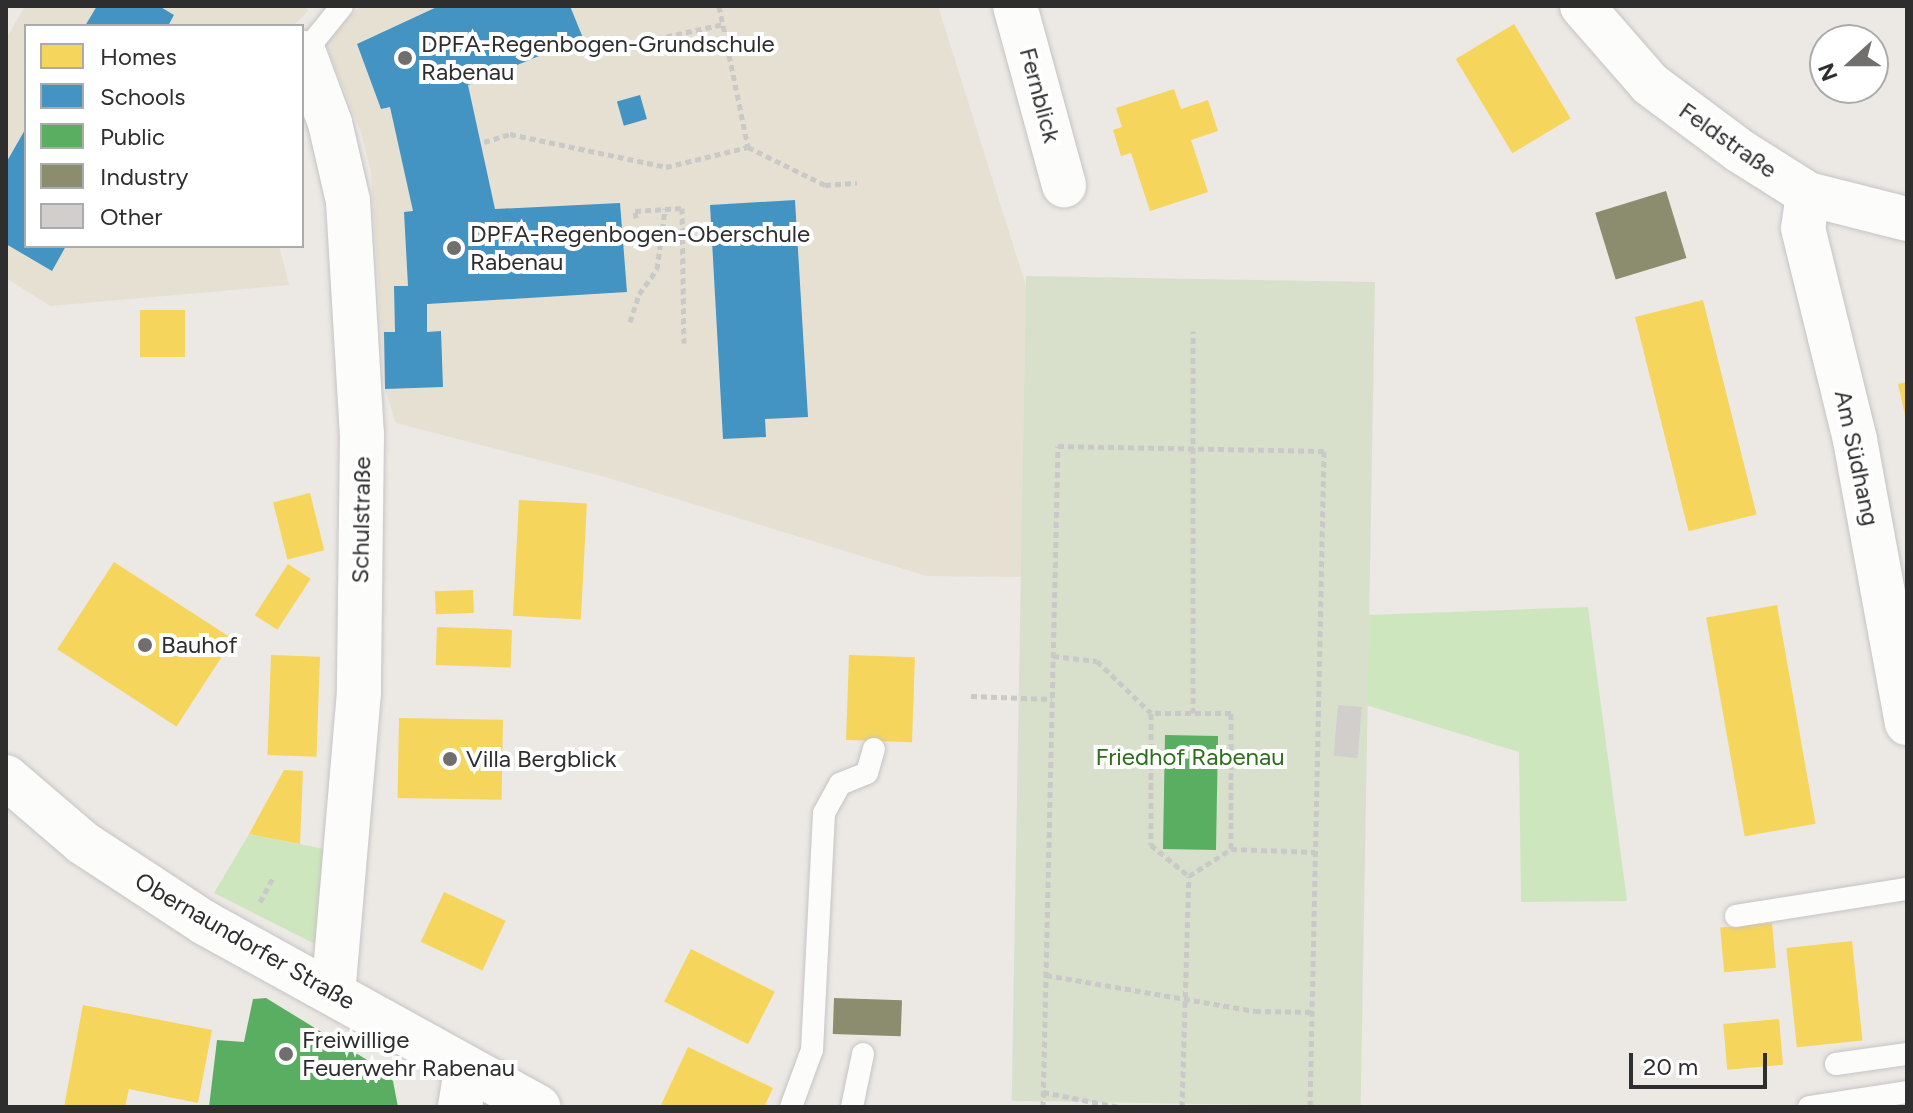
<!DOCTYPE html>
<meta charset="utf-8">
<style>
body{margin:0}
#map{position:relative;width:1913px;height:1113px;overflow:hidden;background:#ece8e4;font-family:Figtree,sans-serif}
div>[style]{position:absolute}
.education>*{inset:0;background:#e6e0d3}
.green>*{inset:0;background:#cee6be}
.cemetery>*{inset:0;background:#d8e0cc;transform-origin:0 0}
.homes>*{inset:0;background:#f6d55c;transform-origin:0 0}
.schools>*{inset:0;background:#4393c3;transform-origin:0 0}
.public>*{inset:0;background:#5aae61;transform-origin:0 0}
.industry>*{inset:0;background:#8c8c6e;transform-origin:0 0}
.building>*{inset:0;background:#d1cecb;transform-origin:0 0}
.path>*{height:5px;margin-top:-2.5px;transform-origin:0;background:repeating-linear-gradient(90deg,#c9c9c8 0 6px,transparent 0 10px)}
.roads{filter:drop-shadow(0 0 2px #c5c4c5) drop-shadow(0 0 2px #c5c4c5)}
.lane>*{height:22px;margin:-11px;padding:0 11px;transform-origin:11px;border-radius:11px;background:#fcfcfb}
.street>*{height:44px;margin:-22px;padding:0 22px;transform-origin:22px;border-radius:22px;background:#fcfcfb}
.secondary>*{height:44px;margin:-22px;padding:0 22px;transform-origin:22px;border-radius:22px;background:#fcfcfb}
.dots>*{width:22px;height:22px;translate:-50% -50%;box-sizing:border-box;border:4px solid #fff;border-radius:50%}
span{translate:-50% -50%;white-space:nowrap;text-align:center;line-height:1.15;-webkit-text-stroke:8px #fff;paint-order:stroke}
.poi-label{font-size:24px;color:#2e2e2e}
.left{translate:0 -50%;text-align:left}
.street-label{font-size:24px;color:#2e2e2e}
.park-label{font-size:24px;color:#2c6e1b}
.frame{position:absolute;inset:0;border:8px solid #2e2e2e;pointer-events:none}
.legend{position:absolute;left:24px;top:24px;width:280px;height:224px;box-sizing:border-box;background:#fff;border:2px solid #ababab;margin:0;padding:10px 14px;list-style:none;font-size:24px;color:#2e2e2e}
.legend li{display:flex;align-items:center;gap:16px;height:40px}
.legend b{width:40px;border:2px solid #ababab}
.north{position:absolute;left:1809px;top:24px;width:80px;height:80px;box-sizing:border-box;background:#fff;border:2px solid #ababab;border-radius:50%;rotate:249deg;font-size:22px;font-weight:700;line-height:32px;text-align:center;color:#2e2e2e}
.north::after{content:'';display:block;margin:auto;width:28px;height:36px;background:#706f6e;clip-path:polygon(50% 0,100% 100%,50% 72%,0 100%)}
.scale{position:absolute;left:1629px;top:1053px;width:138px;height:36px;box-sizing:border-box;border:4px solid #2e2e2e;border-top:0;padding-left:10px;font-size:24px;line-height:28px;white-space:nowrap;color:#2e2e2e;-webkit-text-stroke:6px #fff;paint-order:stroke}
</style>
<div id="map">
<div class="education">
<i style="clip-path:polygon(25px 6px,306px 6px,308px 11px,293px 26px,26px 26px,26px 246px,279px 246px,289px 285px,50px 306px,6px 278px,6px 39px)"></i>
<i style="clip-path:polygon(361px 6px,938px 6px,1026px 286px,1021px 577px,926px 576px,605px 477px,396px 423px,385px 389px,371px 172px,361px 132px,324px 39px)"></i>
</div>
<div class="green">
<i style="clip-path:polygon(1588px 607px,1627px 901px,1521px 902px,1519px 752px,1366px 705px,1367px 615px)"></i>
<i style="clip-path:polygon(249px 834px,324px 849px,317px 945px,214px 893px)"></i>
</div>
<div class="cemetery">
<i style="left:1375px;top:282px;width:825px;height:349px;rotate:91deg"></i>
</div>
<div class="homes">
<i style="left:1514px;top:24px;width:110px;height:68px;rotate:59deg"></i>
<i style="clip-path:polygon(1174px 89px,1181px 109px,1208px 100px,1218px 131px,1191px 140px,1208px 192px,1150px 211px,1131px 153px,1121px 156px,1113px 130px,1122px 127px,1116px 108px)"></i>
<i style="left:1703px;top:300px;width:221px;height:70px;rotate:76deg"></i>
<i style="left:140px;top:310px;width:45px;height:47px"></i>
<i style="clip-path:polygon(1907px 382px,1907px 419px,1906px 419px,1898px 384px)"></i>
<i style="left:310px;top:493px;width:59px;height:38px;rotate:76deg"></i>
<i style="left:519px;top:500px;width:68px;height:116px;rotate:3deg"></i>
<i style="left:114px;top:562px;width:142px;height:104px;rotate:33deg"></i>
<i style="left:288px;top:564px;width:27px;height:61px;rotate:33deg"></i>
<i style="left:473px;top:590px;width:23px;height:38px;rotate:88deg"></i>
<i style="left:1777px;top:605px;width:222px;height:72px;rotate:80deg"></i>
<i style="left:437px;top:627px;width:75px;height:38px;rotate:2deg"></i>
<i style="left:271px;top:655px;width:49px;height:100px;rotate:2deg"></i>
<i style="left:849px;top:655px;width:66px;height:85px;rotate:2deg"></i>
<i style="left:399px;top:718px;width:104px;height:80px;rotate:1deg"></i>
<i style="clip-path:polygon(284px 770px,303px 771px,300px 844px,249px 834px)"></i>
<i style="left:444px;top:892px;width:68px;height:55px;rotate:25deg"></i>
<i style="left:1772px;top:923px;width:45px;height:52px;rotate:85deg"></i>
<i style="left:1852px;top:941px;width:100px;height:66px;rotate:84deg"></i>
<i style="left:691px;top:949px;width:94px;height:59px;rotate:27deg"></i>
<i style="clip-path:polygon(83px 1005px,212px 1030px,198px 1103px,129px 1089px,125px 1107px,64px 1107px)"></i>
<i style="left:1779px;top:1019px;width:46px;height:56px;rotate:85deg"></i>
<i style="clip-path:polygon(688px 1047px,773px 1088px,764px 1107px,660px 1107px)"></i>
</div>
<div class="schools">
<i style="clip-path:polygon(97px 6px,159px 6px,174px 15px,168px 26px,85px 26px)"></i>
<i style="clip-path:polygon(439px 6px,570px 6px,583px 38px,468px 85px,495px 209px,620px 203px,627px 292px,427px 304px,427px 332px,441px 331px,443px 387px,385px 389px,384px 332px,395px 332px,394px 286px,408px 286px,404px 212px,413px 211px,390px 107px,381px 109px,357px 44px)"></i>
<i style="left:640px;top:95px;width:25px;height:24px;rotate:74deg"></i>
<i style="clip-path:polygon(26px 128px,26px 246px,66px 246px,52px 271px,6px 244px,6px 163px)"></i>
<i style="clip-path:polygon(795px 200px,808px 417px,765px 419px,766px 437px,723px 439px,710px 205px)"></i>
</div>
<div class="public">
<i style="left:1165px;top:735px;width:53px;height:114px;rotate:1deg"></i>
<i style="clip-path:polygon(266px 998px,377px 1066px,393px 1081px,398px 1107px,209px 1107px,217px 1040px,244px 1042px,253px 999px)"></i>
</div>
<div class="industry">
<i style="left:1666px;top:191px;width:70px;height:74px;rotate:73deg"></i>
<i style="left:834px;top:998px;width:68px;height:36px;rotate:2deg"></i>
</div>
<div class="building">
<i style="left:1338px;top:705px;width:24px;height:51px;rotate:5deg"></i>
</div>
<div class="path">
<i style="left:719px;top:6px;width:144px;rotate:78.4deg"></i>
<i style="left:637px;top:43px;width:89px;rotate:-12.3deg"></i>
<i style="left:484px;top:142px;width:27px;rotate:-17deg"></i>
<i style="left:510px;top:134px;width:159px;rotate:11.9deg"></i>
<i style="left:666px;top:167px;width:84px;rotate:-13.7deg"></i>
<i style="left:748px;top:147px;width:86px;rotate:26.3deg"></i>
<i style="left:825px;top:185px;width:32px;rotate:-4deg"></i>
<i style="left:636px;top:218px;width:7px;rotate:-98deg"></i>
<i style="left:635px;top:211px;width:47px;rotate:-3.7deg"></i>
<i style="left:682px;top:208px;width:135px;rotate:89.2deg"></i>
<i style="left:630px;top:322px;width:29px;rotate:-72deg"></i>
<i style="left:639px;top:294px;width:31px;rotate:-54deg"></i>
<i style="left:657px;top:269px;width:61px;rotate:-82.4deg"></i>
<i style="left:1053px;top:656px;width:44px;rotate:6.5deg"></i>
<i style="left:1097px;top:661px;width:75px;rotate:43.9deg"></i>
<i style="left:1151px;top:713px;width:132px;rotate:90deg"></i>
<i style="left:1151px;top:845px;width:49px;rotate:39.2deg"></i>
<i style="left:1189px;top:876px;width:50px;rotate:-32.7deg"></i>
<i style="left:1231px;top:849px;width:136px;rotate:-90deg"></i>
<i style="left:1231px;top:713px;width:80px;rotate:180deg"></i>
<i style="left:971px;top:696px;width:81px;rotate:2.1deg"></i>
<i style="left:1193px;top:713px;width:382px;rotate:-90deg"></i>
<i style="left:1231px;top:849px;width:84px;rotate:2deg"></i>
<i style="left:260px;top:902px;width:30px;rotate:-62deg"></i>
<i style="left:1046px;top:975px;width:212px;rotate:9.8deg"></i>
<i style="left:1255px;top:1011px;width:57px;rotate:1deg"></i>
<i style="left:1043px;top:1092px;width:77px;rotate:11.2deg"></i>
<i style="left:1043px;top:1107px;width:661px;rotate:-88.7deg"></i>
<i style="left:1058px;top:446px;width:266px;rotate:1.1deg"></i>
<i style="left:1324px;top:451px;width:656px;rotate:91.22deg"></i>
<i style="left:1182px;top:1107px;width:231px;rotate:-88.3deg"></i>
</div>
<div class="roads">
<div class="lane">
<i style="left:304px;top:53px;width:60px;rotate:-51deg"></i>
<i style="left:1736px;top:916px;width:173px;rotate:-9deg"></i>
<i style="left:1836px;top:1064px;width:72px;rotate:-8deg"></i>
<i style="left:791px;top:1107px;width:61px;rotate:-69.8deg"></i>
<i style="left:812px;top:1050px;width:237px;rotate:-87.1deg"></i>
<i style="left:824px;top:813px;width:33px;rotate:-61deg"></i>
<i style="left:840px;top:784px;width:29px;rotate:-22deg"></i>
<i style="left:867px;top:773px;width:25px;rotate:-74deg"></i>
<i style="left:852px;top:1107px;width:54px;rotate:-78.3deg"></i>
<i style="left:1809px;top:1107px;width:99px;rotate:-8.7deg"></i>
</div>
<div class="street">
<i style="left:1015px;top:6px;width:186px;rotate:74.7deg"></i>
<i style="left:1582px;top:6px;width:103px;rotate:48.9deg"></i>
<i style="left:1650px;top:84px;width:112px;rotate:36.7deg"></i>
<i style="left:1740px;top:151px;width:80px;rotate:32.3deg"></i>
<i style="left:1808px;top:194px;width:102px;rotate:14.2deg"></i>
<i style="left:304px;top:53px;width:75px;rotate:69.6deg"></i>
<i style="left:330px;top:123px;width:80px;rotate:77deg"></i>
<i style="left:348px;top:201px;width:233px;rotate:86.6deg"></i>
<i style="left:362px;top:434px;width:258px;rotate:90.7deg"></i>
<i style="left:359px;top:692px;width:302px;rotate:94.9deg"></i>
<i style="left:1808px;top:194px;width:34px;rotate:98deg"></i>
<i style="left:1803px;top:228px;width:218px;rotate:76.2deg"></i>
<i style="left:1855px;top:440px;width:288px;rotate:79.6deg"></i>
<i style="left:460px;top:1107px;width:38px;rotate:-81deg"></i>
</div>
<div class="secondary">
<i style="left:6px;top:777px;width:101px;rotate:40.6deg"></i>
<i style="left:83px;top:843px;width:146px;rotate:33.3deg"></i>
<i style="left:205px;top:923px;width:381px;rotate:28.9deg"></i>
</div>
</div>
<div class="dots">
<i style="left:405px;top:58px;background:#706f6e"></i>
<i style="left:454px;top:248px;background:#706f6e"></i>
<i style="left:145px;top:645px;background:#706f6e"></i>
<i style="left:450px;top:759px;background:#706f6e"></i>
<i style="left:286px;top:1054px;background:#706f6e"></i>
</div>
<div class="poi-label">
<span class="left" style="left:421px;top:58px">DPFA-Regenbogen-Grundschule<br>Rabenau</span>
<span class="left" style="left:470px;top:248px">DPFA-Regenbogen-Oberschule<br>Rabenau</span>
<span class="left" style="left:161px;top:645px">Bauhof</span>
<span class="left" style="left:466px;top:759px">Villa Bergblick</span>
<span class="left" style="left:302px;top:1054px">Freiwillige<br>Feuerwehr Rabenau</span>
</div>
<div class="street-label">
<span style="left:1040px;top:95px;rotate:75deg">Fernblick</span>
<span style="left:1728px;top:140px;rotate:35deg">Feldstraße</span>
<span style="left:1857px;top:458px;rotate:78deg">Am Südhang</span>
<span style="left:361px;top:520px;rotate:-89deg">Schulstraße</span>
<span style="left:245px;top:941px;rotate:30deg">Obernaundorfer Straße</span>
</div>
<div class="park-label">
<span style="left:1190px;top:757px">Friedhof Rabenau</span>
</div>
<div class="frame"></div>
<ul class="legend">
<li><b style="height:22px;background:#f6d55c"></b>Homes</li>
<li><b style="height:22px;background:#4393c3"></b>Schools</li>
<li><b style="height:22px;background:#5aae61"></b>Public</li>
<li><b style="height:22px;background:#8c8c6e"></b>Industry</li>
<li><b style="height:22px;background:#d1cecb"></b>Other</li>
</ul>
<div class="north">N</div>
<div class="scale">20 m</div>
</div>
